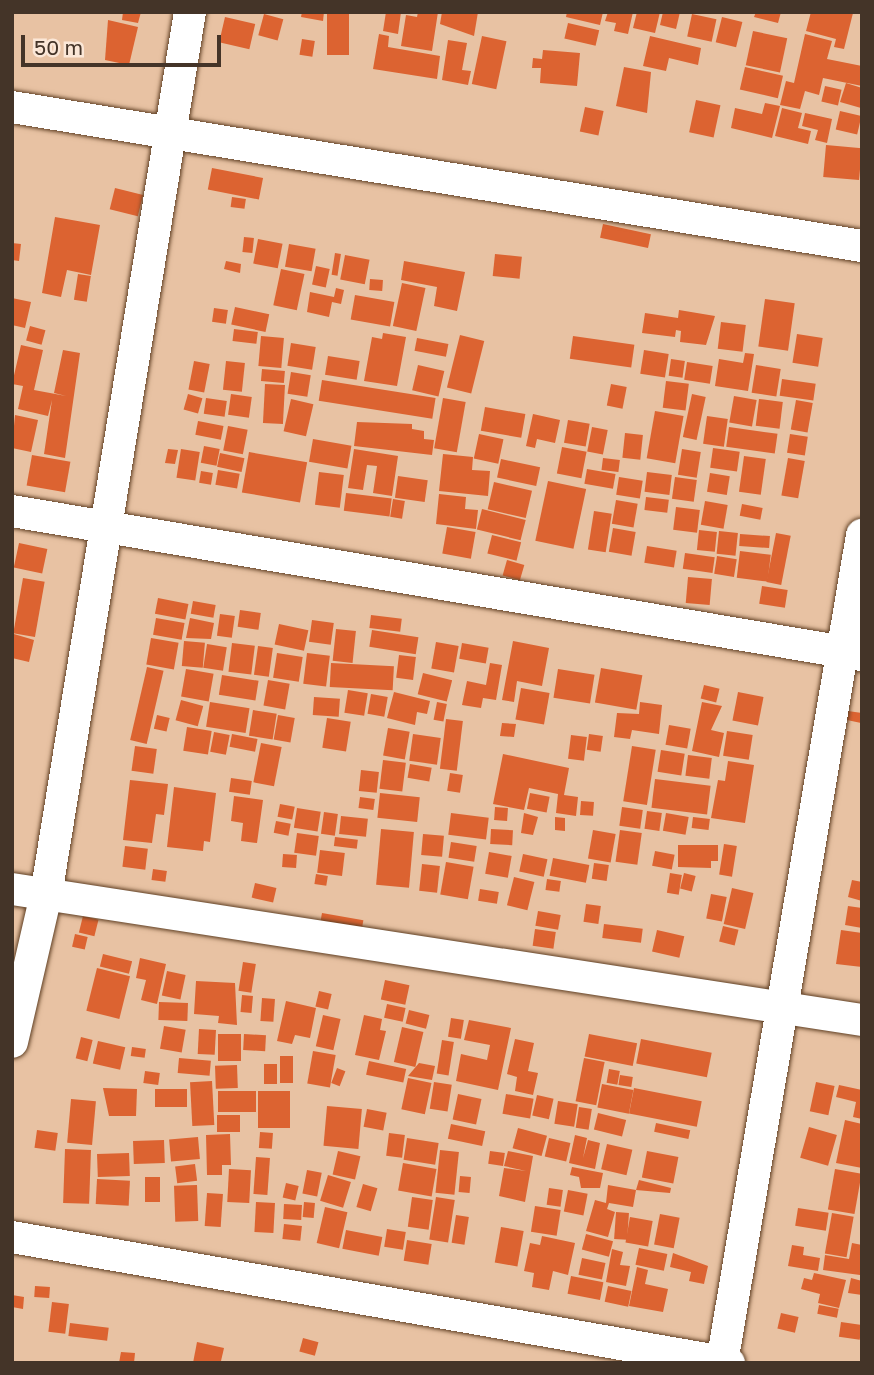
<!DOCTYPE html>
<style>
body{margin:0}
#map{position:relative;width:874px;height:1375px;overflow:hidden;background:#e8c2a3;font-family:"Golos Text",sans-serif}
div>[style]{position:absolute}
.building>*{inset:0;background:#dc6331;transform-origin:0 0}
.roads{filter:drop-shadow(0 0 2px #604024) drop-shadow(0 0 2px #604024)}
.minor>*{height:32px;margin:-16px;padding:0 16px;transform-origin:16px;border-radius:16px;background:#fff}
span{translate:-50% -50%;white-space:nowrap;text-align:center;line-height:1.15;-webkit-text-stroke:6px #fbe7d7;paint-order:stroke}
.frame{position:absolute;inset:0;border:14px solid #443428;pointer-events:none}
.scale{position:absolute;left:21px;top:35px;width:200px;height:32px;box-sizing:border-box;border:4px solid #443428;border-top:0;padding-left:9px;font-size:21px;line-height:24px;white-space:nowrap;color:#443428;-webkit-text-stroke:5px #fbe7d7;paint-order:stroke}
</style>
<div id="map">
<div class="building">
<i style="clip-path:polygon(123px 12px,141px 12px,138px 23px,122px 20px)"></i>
<i style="clip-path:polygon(302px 12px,324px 12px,323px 21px,301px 17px)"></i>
<i style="left:327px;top:12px;width:22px;height:43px"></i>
<i style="clip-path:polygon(386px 12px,401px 12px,398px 34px,383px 31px)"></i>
<i style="clip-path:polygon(418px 12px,438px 12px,432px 51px,401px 46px,406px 15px,417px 17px)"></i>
<i style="clip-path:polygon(442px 12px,478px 12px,474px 36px,440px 24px)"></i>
<i style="clip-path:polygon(567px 12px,603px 12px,600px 25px,566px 17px)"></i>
<i style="clip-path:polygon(608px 12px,633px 12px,628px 34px,614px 31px,616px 23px,605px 21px)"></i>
<i style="clip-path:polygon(637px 12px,660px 12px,655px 33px,633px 28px)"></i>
<i style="clip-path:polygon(663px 12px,680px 12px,676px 29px,660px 25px)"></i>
<i style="clip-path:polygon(756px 12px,781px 12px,778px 23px,754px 17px)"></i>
<i style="clip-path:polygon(811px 12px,853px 13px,844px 49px,834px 47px,836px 39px,806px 31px)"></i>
<i style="left:264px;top:14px;width:20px;height:22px;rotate:15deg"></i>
<i style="left:692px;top:14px;width:25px;height:23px;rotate:12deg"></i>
<i style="left:225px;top:17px;width:31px;height:26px;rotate:13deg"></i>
<i style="left:722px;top:17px;width:21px;height:26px;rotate:14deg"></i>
<i style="clip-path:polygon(108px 20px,138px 27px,129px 65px,105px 60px)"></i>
<i style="left:568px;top:23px;width:32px;height:16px;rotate:13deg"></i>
<i style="left:753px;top:31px;width:35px;height:35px;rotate:12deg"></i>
<i style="clip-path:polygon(379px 34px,389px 36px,388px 47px,440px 56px,437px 79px,373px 69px)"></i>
<i style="clip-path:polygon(805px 34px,832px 41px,827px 59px,862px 66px,862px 86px,823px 78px,819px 95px,805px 91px,800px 109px,780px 105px,786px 81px,794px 83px)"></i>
<i style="left:482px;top:36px;width:25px;height:49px;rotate:12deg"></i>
<i style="clip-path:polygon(650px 36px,701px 48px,698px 65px,669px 58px,666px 71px,643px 66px)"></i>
<i style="left:302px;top:39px;width:13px;height:16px;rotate:9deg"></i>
<i style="clip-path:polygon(448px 40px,467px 43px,462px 70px,471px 71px,468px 85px,442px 80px)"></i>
<i style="clip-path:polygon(543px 50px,580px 53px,577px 86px,540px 83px,541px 68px,532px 68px,533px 58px,542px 59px)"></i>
<i style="clip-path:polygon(624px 67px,651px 72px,647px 113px,616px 106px)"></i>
<i style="left:745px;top:67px;width:39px;height:23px;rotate:13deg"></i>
<i style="clip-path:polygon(846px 83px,862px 88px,861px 108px,840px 102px)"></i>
<i style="left:825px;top:86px;width:17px;height:16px;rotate:13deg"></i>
<i style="left:696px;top:100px;width:25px;height:33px;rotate:12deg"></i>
<i style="clip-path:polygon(765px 103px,780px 106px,772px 138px,731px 128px,735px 108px,762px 114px)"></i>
<i style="left:585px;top:107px;width:19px;height:25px;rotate:12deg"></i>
<i style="clip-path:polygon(782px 108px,802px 113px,798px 128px,811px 131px,808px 144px,775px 136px)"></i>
<i style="left:840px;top:111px;width:22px;height:19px;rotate:13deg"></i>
<i style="clip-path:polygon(805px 113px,832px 119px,827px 143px,815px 140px,818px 130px,802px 126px)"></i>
<i style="left:826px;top:145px;width:36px;height:32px;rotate:5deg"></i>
<i style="left:212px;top:168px;width:52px;height:22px;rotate:11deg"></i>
<i style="left:115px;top:188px;width:29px;height:22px;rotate:14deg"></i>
<i style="left:232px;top:197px;width:14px;height:10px;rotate:8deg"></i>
<i style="clip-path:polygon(55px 217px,100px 225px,91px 275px,67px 270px,61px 297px,42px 293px)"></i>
<i style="left:603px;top:224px;width:49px;height:14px;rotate:12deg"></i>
<i style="left:244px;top:237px;width:10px;height:15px;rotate:6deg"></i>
<i style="left:258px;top:239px;width:25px;height:25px;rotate:11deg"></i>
<i style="clip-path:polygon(12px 243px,21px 244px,19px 261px,12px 260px)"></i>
<i style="left:289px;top:244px;width:27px;height:23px;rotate:10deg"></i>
<i style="left:335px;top:253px;width:6px;height:22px;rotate:9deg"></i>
<i style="left:495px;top:254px;width:27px;height:22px;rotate:6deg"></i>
<i style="left:345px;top:255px;width:25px;height:25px;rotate:11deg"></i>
<i style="clip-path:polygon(226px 261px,241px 264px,240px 273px,224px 269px)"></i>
<i style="clip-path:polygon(404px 261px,465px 272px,457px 311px,434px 306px,437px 287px,401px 280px)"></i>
<i style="left:316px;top:266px;width:14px;height:19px;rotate:12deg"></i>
<i style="left:281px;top:269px;width:24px;height:37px;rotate:12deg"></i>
<i style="left:78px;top:274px;width:13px;height:26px;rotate:9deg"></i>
<i style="left:370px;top:279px;width:13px;height:11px;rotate:4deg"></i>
<i style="left:402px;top:283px;width:24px;height:44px;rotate:12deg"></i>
<i style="clip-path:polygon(336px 288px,344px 290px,341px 304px,332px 302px,329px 317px,307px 312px,310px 292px,334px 297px)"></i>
<i style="left:355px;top:295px;width:40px;height:25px;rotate:10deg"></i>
<i style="clip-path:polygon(12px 298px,31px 302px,25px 328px,12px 325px)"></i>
<i style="left:765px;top:299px;width:30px;height:48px;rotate:8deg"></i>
<i style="left:235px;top:307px;width:35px;height:18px;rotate:12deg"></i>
<i style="left:214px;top:308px;width:14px;height:14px;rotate:8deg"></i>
<i style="clip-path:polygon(679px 310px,715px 316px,706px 345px,680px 342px,681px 331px,676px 330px,675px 337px,642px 333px,645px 313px,678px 318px)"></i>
<i style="left:721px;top:322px;width:25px;height:27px;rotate:7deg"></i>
<i style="left:30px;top:326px;width:16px;height:15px;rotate:15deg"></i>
<i style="left:234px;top:329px;width:24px;height:12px;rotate:7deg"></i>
<i style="clip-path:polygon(383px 333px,406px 337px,397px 386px,364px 381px,372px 337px,382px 339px)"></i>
<i style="left:797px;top:334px;width:26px;height:29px;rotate:9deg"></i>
<i style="left:460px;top:335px;width:25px;height:54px;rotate:14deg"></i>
<i style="left:261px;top:336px;width:23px;height:30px;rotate:5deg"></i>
<i style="left:573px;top:336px;width:62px;height:23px;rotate:8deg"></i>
<i style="left:417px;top:338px;width:32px;height:13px;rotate:11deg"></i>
<i style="left:291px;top:343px;width:25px;height:23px;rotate:9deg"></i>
<i style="clip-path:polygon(21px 345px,43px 350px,34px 390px,66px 396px,54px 393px,63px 350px,80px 353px,65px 458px,44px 454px,52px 400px,48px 416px,18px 409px,23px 386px,12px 384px)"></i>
<i style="left:644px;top:350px;width:25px;height:24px;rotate:9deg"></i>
<i style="clip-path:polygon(745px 353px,754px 354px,748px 391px,715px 386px,719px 359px,743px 363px)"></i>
<i style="left:328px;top:356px;width:32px;height:19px;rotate:9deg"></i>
<i style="left:671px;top:359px;width:14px;height:17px;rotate:8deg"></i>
<i style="left:194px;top:361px;width:16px;height:29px;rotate:11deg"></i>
<i style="left:226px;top:361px;width:19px;height:29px;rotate:6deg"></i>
<i style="left:687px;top:362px;width:26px;height:18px;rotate:9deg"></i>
<i style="left:418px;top:365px;width:27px;height:26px;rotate:13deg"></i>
<i style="left:756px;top:365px;width:25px;height:28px;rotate:9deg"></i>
<i style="left:262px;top:369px;width:23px;height:12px;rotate:5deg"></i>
<i style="left:291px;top:372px;width:20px;height:22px;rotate:9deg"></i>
<i style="left:782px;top:379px;width:34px;height:17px;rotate:8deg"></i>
<i style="left:322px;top:380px;width:115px;height:21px;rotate:9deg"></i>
<i style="left:666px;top:381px;width:23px;height:27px;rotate:7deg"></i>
<i style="left:265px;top:384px;width:20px;height:39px;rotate:3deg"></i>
<i style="left:611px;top:384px;width:16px;height:22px;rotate:11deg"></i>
<i style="left:188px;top:394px;width:15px;height:16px;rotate:16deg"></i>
<i style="left:231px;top:394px;width:21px;height:21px;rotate:8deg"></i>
<i style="left:692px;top:394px;width:14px;height:44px;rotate:12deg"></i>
<i style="left:734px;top:396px;width:23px;height:27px;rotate:10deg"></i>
<i style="left:206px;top:398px;width:21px;height:16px;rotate:8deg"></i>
<i style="left:443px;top:398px;width:23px;height:51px;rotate:10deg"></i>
<i style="left:291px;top:399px;width:23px;height:33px;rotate:13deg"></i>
<i style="left:759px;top:399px;width:24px;height:27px;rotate:7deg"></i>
<i style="left:796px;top:400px;width:17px;height:30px;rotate:10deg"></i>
<i style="left:485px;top:407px;width:41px;height:24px;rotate:10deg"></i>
<i style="left:655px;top:411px;width:29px;height:48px;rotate:10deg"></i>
<i style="clip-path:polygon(533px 414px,560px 420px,555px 443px,537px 439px,535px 448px,526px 446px)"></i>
<i style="clip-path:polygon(15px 415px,38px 420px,31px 452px,12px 448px)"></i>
<i style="left:707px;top:416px;width:21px;height:28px;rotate:8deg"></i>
<i style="left:568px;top:420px;width:22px;height:23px;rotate:10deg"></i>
<i style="left:198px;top:421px;width:26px;height:14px;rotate:11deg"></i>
<i style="clip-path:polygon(357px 422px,412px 424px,412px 429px,424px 431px,424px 439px,434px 440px,432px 455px,354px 446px)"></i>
<i style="left:228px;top:426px;width:20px;height:25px;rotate:11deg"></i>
<i style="left:592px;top:427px;width:16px;height:25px;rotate:11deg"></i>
<i style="left:729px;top:427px;width:49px;height:20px;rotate:8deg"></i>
<i style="left:625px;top:433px;width:18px;height:25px;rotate:6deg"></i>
<i style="left:479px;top:434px;width:25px;height:25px;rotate:12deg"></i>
<i style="left:790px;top:434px;width:18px;height:19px;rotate:9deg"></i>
<i style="left:313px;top:439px;width:39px;height:23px;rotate:10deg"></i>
<i style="left:204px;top:446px;width:16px;height:17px;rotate:11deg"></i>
<i style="left:562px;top:447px;width:25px;height:27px;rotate:11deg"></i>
<i style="left:713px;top:448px;width:27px;height:20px;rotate:8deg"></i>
<i style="clip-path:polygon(168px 449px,178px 450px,175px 464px,165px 463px)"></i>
<i style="left:181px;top:449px;width:19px;height:29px;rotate:9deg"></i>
<i style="clip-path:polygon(354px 449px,398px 456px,392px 496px,373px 493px,377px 466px,367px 465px,363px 490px,348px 488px)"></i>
<i style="left:682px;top:449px;width:19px;height:26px;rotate:9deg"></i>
<i style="left:249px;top:452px;width:59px;height:41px;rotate:10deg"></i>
<i style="left:220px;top:453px;width:25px;height:14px;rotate:12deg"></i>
<i style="clip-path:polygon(443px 454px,473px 457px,472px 470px,490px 471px,488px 496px,439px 491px)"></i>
<i style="left:32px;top:455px;width:39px;height:31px;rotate:10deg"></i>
<i style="left:744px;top:456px;width:22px;height:36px;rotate:8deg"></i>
<i style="left:603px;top:458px;width:17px;height:12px;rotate:7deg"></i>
<i style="left:788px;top:458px;width:17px;height:38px;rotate:10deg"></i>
<i style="left:501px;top:459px;width:40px;height:19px;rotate:12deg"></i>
<i style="left:587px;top:469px;width:29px;height:15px;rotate:10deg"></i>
<i style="left:218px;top:470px;width:22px;height:15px;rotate:10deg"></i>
<i style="left:201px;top:471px;width:12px;height:12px;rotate:9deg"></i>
<i style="left:319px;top:472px;width:25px;height:33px;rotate:7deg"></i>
<i style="left:647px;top:472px;width:25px;height:20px;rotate:7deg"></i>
<i style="left:710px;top:473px;width:20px;height:19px;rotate:9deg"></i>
<i style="left:398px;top:476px;width:30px;height:22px;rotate:8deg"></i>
<i style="left:619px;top:477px;width:24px;height:18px;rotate:9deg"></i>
<i style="left:675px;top:477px;width:22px;height:22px;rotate:8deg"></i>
<i style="left:548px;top:481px;width:39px;height:61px;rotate:12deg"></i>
<i style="left:494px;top:482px;width:39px;height:28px;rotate:13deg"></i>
<i style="left:346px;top:493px;width:46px;height:18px;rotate:7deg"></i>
<i style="clip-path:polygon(439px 494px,466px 497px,465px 509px,478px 510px,476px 529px,436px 524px)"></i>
<i style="left:646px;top:497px;width:23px;height:13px;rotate:7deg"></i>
<i style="left:393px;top:499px;width:12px;height:18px;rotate:9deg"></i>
<i style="left:616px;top:500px;width:22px;height:24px;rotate:10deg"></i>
<i style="left:705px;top:501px;width:23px;height:24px;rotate:10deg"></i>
<i style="left:742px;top:504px;width:21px;height:12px;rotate:11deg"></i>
<i style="left:676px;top:507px;width:24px;height:23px;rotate:7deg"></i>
<i style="left:482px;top:509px;width:45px;height:21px;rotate:14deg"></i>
<i style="left:594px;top:511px;width:18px;height:39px;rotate:9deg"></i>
<i style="left:447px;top:527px;width:29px;height:27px;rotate:10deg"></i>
<i style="left:613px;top:528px;width:23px;height:24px;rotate:10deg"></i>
<i style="left:699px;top:530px;width:18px;height:20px;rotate:6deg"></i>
<i style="left:719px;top:531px;width:19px;height:23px;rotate:6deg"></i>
<i style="left:776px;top:533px;width:15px;height:50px;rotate:11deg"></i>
<i style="left:740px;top:534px;width:30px;height:12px;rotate:4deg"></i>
<i style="left:492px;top:535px;width:30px;height:19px;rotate:14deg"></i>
<i style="left:19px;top:543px;width:29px;height:25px;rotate:12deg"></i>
<i style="left:647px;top:546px;width:30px;height:17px;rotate:9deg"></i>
<i style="left:740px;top:551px;width:31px;height:27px;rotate:7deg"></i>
<i style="left:685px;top:553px;width:30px;height:16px;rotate:8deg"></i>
<i style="left:717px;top:556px;width:20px;height:18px;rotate:9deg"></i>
<i style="left:507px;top:560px;width:18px;height:16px;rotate:16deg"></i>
<i style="left:688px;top:577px;width:24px;height:26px;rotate:5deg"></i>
<i style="left:23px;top:578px;width:22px;height:56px;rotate:10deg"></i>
<i style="left:762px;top:586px;width:26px;height:18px;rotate:9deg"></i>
<i style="left:158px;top:598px;width:31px;height:16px;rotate:11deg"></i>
<i style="left:193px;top:601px;width:23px;height:13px;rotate:10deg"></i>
<i style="left:240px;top:610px;width:21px;height:17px;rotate:8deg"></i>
<i style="left:220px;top:614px;width:15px;height:22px;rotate:8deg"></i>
<i style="left:371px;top:615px;width:31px;height:13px;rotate:7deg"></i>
<i style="left:156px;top:618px;width:29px;height:17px;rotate:10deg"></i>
<i style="clip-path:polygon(190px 618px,214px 623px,211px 639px,186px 638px)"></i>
<i style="left:312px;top:620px;width:22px;height:22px;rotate:8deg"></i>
<i style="left:279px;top:624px;width:30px;height:21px;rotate:12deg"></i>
<i style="left:336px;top:629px;width:20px;height:32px;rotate:6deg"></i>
<i style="left:372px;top:630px;width:47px;height:17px;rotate:9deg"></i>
<i style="clip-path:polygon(14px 634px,34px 640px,29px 662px,12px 658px)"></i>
<i style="left:151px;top:638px;width:28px;height:27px;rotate:10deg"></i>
<i style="left:184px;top:641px;width:21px;height:25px;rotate:5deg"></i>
<i style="clip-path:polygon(513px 641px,549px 648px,542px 686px,517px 681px,514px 702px,502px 700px)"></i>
<i style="left:436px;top:642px;width:23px;height:27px;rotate:10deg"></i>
<i style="left:232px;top:643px;width:23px;height:29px;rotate:7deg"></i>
<i style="left:462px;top:643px;width:27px;height:16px;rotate:10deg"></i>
<i style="left:207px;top:644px;width:20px;height:24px;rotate:9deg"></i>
<i style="left:258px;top:646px;width:15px;height:29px;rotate:8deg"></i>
<i style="left:277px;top:653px;width:26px;height:25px;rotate:9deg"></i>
<i style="left:307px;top:653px;width:23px;height:31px;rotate:7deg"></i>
<i style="left:399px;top:655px;width:17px;height:23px;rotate:7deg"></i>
<i style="left:331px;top:663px;width:63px;height:24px;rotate:3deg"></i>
<i style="clip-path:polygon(490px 663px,502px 665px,496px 700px,483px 698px,481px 708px,462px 705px,467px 681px,486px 685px)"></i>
<i style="left:147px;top:667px;width:17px;height:75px;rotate:13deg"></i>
<i style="left:601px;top:668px;width:42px;height:35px;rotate:10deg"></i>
<i style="left:186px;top:669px;width:28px;height:28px;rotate:10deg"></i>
<i style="left:558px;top:669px;width:37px;height:29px;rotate:9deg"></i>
<i style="left:423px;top:673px;width:30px;height:22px;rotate:14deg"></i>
<i style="left:222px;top:675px;width:37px;height:20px;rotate:9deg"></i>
<i style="left:268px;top:680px;width:22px;height:26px;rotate:10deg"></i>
<i style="left:704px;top:685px;width:16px;height:14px;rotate:14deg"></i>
<i style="left:521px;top:688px;width:29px;height:32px;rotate:10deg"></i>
<i style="left:348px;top:690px;width:20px;height:23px;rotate:9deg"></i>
<i style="clip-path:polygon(394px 692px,430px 701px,427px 714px,417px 712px,415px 725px,387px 718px)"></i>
<i style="left:738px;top:692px;width:26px;height:29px;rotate:11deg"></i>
<i style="left:371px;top:694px;width:17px;height:20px;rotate:10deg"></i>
<i style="left:314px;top:697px;width:26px;height:18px;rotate:4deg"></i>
<i style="left:181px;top:700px;width:23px;height:21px;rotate:15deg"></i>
<i style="left:210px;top:702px;width:40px;height:25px;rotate:9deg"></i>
<i style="left:437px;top:702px;width:10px;height:18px;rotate:11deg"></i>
<i style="clip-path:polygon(640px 702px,662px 705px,659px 734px,632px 730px,630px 739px,614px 737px,617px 713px,639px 714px)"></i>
<i style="clip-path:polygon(702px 702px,722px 706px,711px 730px,724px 733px,719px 757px,692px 751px)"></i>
<i style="left:253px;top:710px;width:24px;height:26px;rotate:9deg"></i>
<i style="clip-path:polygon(848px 711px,862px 713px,861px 723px,847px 720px)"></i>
<i style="left:157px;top:715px;width:13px;height:14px;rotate:13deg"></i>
<i style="left:278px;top:715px;width:17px;height:25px;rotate:10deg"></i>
<i style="left:327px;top:718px;width:24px;height:30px;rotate:9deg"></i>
<i style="left:446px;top:719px;width:17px;height:50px;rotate:7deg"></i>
<i style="clip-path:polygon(502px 723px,516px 724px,514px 737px,500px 736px)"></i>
<i style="left:669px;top:725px;width:22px;height:20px;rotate:10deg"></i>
<i style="left:187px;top:727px;width:25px;height:24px;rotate:9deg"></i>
<i style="left:388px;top:728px;width:22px;height:28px;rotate:10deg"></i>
<i style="left:727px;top:731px;width:26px;height:25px;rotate:9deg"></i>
<i style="left:214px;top:732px;width:16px;height:20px;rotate:11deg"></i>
<i style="left:232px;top:734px;width:26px;height:13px;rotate:11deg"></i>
<i style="left:413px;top:734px;width:28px;height:27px;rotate:8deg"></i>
<i style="left:589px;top:734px;width:14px;height:16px;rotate:8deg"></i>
<i style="left:571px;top:735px;width:16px;height:24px;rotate:7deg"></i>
<i style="left:261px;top:743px;width:21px;height:40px;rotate:11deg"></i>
<i style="left:135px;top:746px;width:22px;height:25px;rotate:8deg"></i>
<i style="left:632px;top:746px;width:24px;height:56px;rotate:9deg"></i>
<i style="left:661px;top:750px;width:24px;height:22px;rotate:9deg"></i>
<i style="clip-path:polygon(503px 754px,569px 768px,564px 795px,578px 797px,576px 816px,556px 813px,558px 794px,529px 788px,524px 810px,493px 804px)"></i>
<i style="left:688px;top:755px;width:24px;height:21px;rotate:7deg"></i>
<i style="left:383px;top:760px;width:23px;height:29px;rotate:7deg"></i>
<i style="clip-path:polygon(728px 761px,754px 765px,745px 823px,711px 818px,718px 780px,725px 781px)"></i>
<i style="left:410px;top:764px;width:22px;height:14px;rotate:10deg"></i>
<i style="left:361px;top:770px;width:18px;height:21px;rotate:6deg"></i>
<i style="left:450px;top:773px;width:13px;height:18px;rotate:9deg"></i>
<i style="left:231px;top:778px;width:21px;height:14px;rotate:8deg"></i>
<i style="left:655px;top:779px;width:56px;height:29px;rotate:7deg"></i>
<i style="clip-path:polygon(130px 780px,168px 784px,164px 815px,156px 814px,152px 843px,123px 840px)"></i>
<i style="clip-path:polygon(174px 787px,216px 793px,210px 842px,204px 841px,203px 851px,167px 847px)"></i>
<i style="left:380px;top:793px;width:40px;height:25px;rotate:6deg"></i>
<i style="left:530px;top:793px;width:20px;height:16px;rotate:11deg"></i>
<i style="clip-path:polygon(234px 796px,263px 800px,257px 843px,241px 841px,243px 823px,231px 821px)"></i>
<i style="left:360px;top:797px;width:15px;height:11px;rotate:8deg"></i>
<i style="left:581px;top:801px;width:13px;height:14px;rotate:4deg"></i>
<i style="left:280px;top:804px;width:15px;height:13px;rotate:11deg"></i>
<i style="left:495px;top:807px;width:13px;height:13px;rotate:4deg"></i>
<i style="left:622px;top:807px;width:21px;height:19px;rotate:8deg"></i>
<i style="left:297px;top:808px;width:24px;height:20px;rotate:9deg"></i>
<i style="left:647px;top:811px;width:15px;height:18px;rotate:8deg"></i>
<i style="left:324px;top:812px;width:14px;height:22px;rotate:8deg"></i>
<i style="left:451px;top:813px;width:38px;height:22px;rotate:7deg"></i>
<i style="clip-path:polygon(524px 813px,538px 817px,533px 835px,521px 833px)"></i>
<i style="left:666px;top:813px;width:23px;height:18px;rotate:10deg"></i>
<i style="left:341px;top:816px;width:27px;height:18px;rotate:6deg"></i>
<i style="clip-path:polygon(555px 817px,565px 818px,565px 831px,555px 830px)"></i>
<i style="left:693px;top:817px;width:17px;height:11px;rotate:7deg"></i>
<i style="left:276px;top:821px;width:15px;height:12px;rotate:11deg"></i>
<i style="left:381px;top:829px;width:33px;height:56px;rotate:5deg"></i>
<i style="left:491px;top:829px;width:22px;height:15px;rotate:3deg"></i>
<i style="left:593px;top:830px;width:23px;height:29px;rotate:10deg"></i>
<i style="left:620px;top:830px;width:22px;height:32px;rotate:8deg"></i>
<i style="left:297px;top:833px;width:22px;height:20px;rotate:8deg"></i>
<i style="left:423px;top:834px;width:21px;height:21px;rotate:5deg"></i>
<i style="left:335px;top:837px;width:23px;height:9px;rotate:7deg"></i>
<i style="left:451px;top:842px;width:26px;height:16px;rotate:9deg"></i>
<i style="left:724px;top:844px;width:13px;height:31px;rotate:9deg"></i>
<i style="clip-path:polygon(678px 845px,718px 845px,718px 861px,711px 861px,711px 868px,678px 867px)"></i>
<i style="left:125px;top:846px;width:23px;height:21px;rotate:7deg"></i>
<i style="left:320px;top:850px;width:25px;height:23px;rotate:7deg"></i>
<i style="left:655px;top:851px;width:20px;height:15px;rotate:11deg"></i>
<i style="left:489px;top:852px;width:23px;height:22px;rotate:10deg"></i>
<i style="left:283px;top:854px;width:14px;height:13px;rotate:4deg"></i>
<i style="left:523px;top:854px;width:25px;height:18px;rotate:12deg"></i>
<i style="left:553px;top:858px;width:37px;height:18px;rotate:11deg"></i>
<i style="left:446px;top:862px;width:28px;height:33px;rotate:10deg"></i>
<i style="left:594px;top:863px;width:15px;height:16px;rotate:8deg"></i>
<i style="left:422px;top:864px;width:18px;height:27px;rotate:6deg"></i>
<i style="left:153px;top:869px;width:14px;height:11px;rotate:8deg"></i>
<i style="left:670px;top:873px;width:12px;height:20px;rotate:9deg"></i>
<i style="left:684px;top:873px;width:12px;height:16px;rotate:14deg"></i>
<i style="left:316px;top:874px;width:12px;height:10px;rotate:9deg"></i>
<i style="left:514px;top:877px;width:21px;height:29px;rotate:14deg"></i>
<i style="left:547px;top:879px;width:14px;height:11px;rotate:8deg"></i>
<i style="clip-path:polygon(852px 880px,862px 882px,862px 901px,848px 897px)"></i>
<i style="left:255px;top:883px;width:22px;height:15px;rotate:13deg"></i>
<i style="left:732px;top:888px;width:22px;height:37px;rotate:13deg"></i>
<i style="left:480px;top:889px;width:19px;height:12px;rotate:9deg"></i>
<i style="left:711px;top:894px;width:16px;height:25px;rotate:11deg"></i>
<i style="left:586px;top:904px;width:15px;height:18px;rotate:8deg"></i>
<i style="clip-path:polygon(848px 906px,862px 908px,862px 928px,845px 925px)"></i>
<i style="left:538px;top:911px;width:23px;height:15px;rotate:10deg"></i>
<i style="left:322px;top:913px;width:42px;height:9px;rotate:10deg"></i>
<i style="left:83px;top:916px;width:16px;height:17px;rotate:14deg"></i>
<i style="left:604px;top:924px;width:39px;height:14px;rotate:7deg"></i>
<i style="left:723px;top:926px;width:16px;height:16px;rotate:14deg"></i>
<i style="left:535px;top:929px;width:21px;height:17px;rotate:8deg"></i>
<i style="left:657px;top:930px;width:28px;height:22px;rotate:13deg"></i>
<i style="clip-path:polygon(841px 930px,862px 933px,862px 967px,836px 964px)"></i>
<i style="left:75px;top:934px;width:13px;height:13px;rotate:13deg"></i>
<i style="left:103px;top:954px;width:30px;height:13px;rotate:14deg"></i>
<i style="clip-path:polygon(140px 958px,166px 964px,157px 1004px,141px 1000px,146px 980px,136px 978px)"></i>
<i style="left:243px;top:962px;width:13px;height:29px;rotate:9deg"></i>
<i style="left:97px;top:968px;width:34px;height:44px;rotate:14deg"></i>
<i style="left:167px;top:971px;width:19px;height:25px;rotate:12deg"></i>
<i style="left:385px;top:980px;width:25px;height:20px;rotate:12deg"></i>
<i style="clip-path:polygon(196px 981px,235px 983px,237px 1025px,218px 1023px,219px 1016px,194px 1014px)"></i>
<i style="left:319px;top:991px;width:13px;height:16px;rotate:13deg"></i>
<i style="left:242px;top:995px;width:11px;height:17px;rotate:5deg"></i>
<i style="left:262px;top:998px;width:13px;height:23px;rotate:4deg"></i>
<i style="clip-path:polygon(286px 1001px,316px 1008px,310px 1038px,295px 1035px,292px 1044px,277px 1041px)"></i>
<i style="left:159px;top:1002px;width:29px;height:18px;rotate:2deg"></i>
<i style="left:387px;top:1004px;width:19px;height:14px;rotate:12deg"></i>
<i style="left:409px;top:1010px;width:21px;height:14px;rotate:14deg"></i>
<i style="left:323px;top:1015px;width:18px;height:32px;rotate:13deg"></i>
<i style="clip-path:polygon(364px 1015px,382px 1019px,380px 1030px,386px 1031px,379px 1060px,355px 1055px)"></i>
<i style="left:451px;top:1018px;width:13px;height:19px;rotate:9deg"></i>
<i style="clip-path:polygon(469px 1020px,511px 1028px,498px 1090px,456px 1081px,461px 1054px,487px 1060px,490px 1045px,464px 1040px)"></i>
<i style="left:164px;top:1026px;width:22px;height:23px;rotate:10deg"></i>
<i style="left:402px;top:1027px;width:22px;height:36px;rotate:13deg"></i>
<i style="left:199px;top:1029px;width:17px;height:25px;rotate:3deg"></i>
<i style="left:241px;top:1034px;width:27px;height:23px;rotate:90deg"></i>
<i style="left:244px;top:1034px;width:22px;height:16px;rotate:3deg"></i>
<i style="left:589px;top:1034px;width:49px;height:23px;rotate:11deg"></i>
<i style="left:81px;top:1037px;width:12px;height:22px;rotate:14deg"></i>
<i style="clip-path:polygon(515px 1039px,534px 1043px,528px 1071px,538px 1073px,533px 1095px,515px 1091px,517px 1077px,507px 1074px)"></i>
<i style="left:641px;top:1039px;width:72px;height:25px;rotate:11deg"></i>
<i style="left:442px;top:1040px;width:12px;height:34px;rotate:9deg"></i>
<i style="left:98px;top:1041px;width:28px;height:23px;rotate:13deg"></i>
<i style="left:132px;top:1047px;width:14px;height:9px;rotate:8deg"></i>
<i style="left:313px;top:1051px;width:23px;height:33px;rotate:10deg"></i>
<i style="left:280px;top:1056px;width:13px;height:27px"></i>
<i style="left:179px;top:1058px;width:32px;height:15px;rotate:5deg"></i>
<i style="left:584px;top:1058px;width:21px;height:44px;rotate:11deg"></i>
<i style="left:369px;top:1061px;width:38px;height:14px;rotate:12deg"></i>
<i style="clip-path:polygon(419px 1063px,435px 1066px,432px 1080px,408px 1076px)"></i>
<i style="left:264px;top:1064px;width:13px;height:20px"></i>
<i style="left:237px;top:1065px;width:23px;height:22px;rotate:88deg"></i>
<i style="left:337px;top:1068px;width:9px;height:16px;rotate:21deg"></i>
<i style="left:609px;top:1069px;width:11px;height:14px;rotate:10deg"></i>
<i style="left:145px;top:1071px;width:15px;height:12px;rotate:8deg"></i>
<i style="left:620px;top:1075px;width:13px;height:10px;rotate:9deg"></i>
<i style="left:408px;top:1078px;width:24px;height:32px;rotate:12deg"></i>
<i style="left:212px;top:1081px;width:44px;height:22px;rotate:87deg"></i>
<i style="left:434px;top:1082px;width:18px;height:27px;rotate:9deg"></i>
<i style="left:816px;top:1082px;width:19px;height:30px;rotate:12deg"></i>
<i style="left:602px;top:1084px;width:32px;height:24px;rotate:11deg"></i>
<i style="clip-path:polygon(839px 1085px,862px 1090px,862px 1119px,853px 1117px,856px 1102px,836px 1097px)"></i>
<i style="clip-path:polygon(103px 1088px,137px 1089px,136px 1116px,109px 1116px)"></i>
<i style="left:634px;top:1088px;width:69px;height:26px;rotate:11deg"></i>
<i style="left:155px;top:1089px;width:32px;height:18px"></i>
<i style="left:218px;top:1091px;width:38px;height:21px"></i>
<i style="left:258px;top:1091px;width:32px;height:37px"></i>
<i style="left:458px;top:1094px;width:24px;height:26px;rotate:12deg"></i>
<i style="left:506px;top:1094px;width:28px;height:20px;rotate:10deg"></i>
<i style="left:537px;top:1095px;width:17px;height:21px;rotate:13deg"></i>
<i style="left:71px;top:1099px;width:25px;height:44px;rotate:5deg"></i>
<i style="left:558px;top:1101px;width:20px;height:23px;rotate:9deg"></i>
<i style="left:327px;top:1106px;width:35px;height:40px;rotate:5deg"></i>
<i style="left:579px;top:1107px;width:13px;height:21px;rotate:9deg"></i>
<i style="left:367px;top:1109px;width:20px;height:18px;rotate:11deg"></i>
<i style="left:598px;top:1113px;width:29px;height:17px;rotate:14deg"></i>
<i style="left:217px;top:1115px;width:23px;height:17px"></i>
<i style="clip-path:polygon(845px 1120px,862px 1124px,862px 1168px,836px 1163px)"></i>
<i style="left:656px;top:1123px;width:35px;height:9px;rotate:12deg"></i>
<i style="left:451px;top:1124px;width:35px;height:15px;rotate:12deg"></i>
<i style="left:809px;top:1127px;width:29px;height:32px;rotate:16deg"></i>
<i style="left:518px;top:1128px;width:30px;height:21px;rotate:15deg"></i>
<i style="left:37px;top:1130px;width:21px;height:18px;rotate:8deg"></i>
<i style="left:260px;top:1132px;width:13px;height:16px;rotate:4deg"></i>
<i style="left:389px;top:1133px;width:16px;height:23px;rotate:7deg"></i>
<i style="clip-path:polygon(230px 1134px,231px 1165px,222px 1165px,222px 1175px,207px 1175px,206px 1135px)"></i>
<i style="clip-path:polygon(575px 1135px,587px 1138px,583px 1158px,588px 1140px,600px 1143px,595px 1169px,569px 1163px)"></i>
<i style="left:198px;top:1137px;width:22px;height:29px;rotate:85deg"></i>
<i style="left:407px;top:1138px;width:32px;height:22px;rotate:9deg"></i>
<i style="left:549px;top:1138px;width:22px;height:19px;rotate:13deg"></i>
<i style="left:164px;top:1140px;width:23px;height:31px;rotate:88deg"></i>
<i style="left:607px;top:1144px;width:26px;height:26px;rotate:13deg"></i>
<i style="left:65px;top:1149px;width:26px;height:54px;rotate:2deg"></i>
<i style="left:440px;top:1150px;width:19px;height:43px;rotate:6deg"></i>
<i style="left:338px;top:1151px;width:23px;height:24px;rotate:13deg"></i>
<i style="left:490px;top:1151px;width:15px;height:13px;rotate:8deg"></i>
<i style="clip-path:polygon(508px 1151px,533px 1156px,525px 1202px,499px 1196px,504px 1168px,526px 1171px,504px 1166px)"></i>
<i style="left:647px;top:1151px;width:32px;height:27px;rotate:11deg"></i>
<i style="left:129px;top:1153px;width:23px;height:32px;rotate:88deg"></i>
<i style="left:256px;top:1157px;width:14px;height:37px;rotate:4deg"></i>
<i style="left:403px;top:1163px;width:34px;height:28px;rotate:10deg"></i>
<i style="left:195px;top:1164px;width:17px;height:20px;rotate:83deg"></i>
<i style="clip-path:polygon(572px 1167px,603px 1173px,600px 1188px,581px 1188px,579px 1177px,570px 1175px)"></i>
<i style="left:229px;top:1169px;width:22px;height:33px;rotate:3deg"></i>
<i style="left:835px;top:1169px;width:27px;height:41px;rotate:10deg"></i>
<i style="left:307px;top:1170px;width:15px;height:24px;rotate:11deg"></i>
<i style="left:328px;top:1175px;width:24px;height:27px;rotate:17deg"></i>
<i style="left:460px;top:1176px;width:11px;height:16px;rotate:5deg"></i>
<i style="left:145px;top:1177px;width:15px;height:25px"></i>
<i style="left:97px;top:1179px;width:33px;height:25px;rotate:3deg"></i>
<i style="clip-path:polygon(639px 1180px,671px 1188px,670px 1193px,636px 1190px)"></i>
<i style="left:286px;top:1183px;width:13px;height:15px;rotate:13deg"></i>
<i style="left:363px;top:1184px;width:15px;height:24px;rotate:16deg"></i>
<i style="left:197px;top:1185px;width:36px;height:23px;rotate:88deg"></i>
<i style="clip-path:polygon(608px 1185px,636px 1190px,633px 1207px,609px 1203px,607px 1209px,615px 1212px,608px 1237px,586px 1231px,595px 1200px,606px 1203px)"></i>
<i style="left:549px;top:1188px;width:14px;height:17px;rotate:8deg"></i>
<i style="left:568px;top:1190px;width:20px;height:22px;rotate:11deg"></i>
<i style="left:207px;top:1193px;width:16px;height:33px;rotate:4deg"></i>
<i style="left:412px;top:1197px;width:21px;height:30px;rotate:8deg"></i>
<i style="left:436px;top:1197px;width:19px;height:43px;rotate:9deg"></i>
<i style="left:256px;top:1202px;width:19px;height:30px;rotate:3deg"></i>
<i style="left:304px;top:1202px;width:11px;height:15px;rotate:5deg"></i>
<i style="left:284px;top:1204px;width:18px;height:15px;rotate:3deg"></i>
<i style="left:535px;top:1206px;width:26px;height:26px;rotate:9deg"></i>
<i style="left:325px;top:1207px;width:23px;height:37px;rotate:13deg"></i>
<i style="left:798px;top:1208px;width:31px;height:18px;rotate:9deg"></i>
<i style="left:616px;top:1212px;width:13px;height:27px;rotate:4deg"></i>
<i style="left:832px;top:1213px;width:22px;height:41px;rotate:10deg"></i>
<i style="left:660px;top:1214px;width:20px;height:31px;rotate:11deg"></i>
<i style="left:456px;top:1215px;width:13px;height:28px;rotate:9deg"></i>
<i style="left:630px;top:1217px;width:23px;height:26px;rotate:10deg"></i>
<i style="left:284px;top:1224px;width:18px;height:15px;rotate:6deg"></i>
<i style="left:501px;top:1227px;width:23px;height:36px;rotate:10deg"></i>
<i style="left:387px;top:1229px;width:19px;height:18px;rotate:9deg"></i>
<i style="left:346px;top:1230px;width:37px;height:19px;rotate:11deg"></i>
<i style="left:586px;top:1234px;width:28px;height:16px;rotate:15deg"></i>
<i style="clip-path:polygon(542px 1236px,575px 1243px,568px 1275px,553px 1271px,549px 1290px,532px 1287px,534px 1273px,524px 1271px,530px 1243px,540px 1245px)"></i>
<i style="left:407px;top:1240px;width:25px;height:21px;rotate:9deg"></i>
<i style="clip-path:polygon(852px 1243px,862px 1245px,860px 1275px,823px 1270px,825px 1255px,849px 1259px)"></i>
<i style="clip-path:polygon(792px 1245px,804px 1247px,803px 1255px,820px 1258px,818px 1271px,788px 1266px)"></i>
<i style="left:639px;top:1248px;width:29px;height:17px;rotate:12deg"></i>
<i style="clip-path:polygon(612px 1249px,623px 1252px,620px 1265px,630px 1266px,626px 1286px,606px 1282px)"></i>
<i style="clip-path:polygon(673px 1253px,708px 1266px,704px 1284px,689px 1281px,691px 1272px,670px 1267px)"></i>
<i style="left:582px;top:1258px;width:24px;height:17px;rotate:12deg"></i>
<i style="clip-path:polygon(637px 1267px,648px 1270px,645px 1284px,668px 1289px,663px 1312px,629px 1306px)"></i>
<i style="clip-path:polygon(814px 1273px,846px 1280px,839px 1308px,818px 1303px,820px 1294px,801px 1289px,804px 1278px,812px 1280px)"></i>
<i style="left:571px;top:1276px;width:33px;height:18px;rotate:11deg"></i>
<i style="clip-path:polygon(851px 1278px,862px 1281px,862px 1295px,848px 1293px)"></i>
<i style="left:35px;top:1286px;width:15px;height:11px;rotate:4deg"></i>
<i style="left:608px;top:1286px;width:24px;height:16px;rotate:12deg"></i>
<i style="clip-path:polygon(12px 1295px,24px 1297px,23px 1309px,12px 1307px)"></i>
<i style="left:52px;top:1302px;width:17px;height:30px;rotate:7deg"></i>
<i style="left:819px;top:1305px;width:20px;height:9px;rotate:11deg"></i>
<i style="left:781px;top:1313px;width:18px;height:16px;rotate:13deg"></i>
<i style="left:841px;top:1322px;width:21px;height:15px;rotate:8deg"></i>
<i style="left:70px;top:1323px;width:39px;height:13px;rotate:7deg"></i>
<i style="left:303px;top:1338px;width:16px;height:14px;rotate:15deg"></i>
<i style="clip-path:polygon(197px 1342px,224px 1348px,221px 1361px,193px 1363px)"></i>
<i style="clip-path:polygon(121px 1352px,135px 1353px,134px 1363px,119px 1363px)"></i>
</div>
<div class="roads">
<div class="minor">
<i style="left:12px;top:107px;width:861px;rotate:9.29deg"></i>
<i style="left:12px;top:511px;width:862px;rotate:9.62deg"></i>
<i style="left:12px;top:889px;width:860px;rotate:8.76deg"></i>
<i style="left:12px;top:1042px;width:151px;rotate:-77deg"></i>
<i style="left:46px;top:895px;width:895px;rotate:-80.74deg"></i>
<i style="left:12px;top:1237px;width:728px;rotate:9.97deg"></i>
<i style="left:722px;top:1363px;width:840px;rotate:-80.4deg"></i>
</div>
</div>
<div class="frame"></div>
<div class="scale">50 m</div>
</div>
